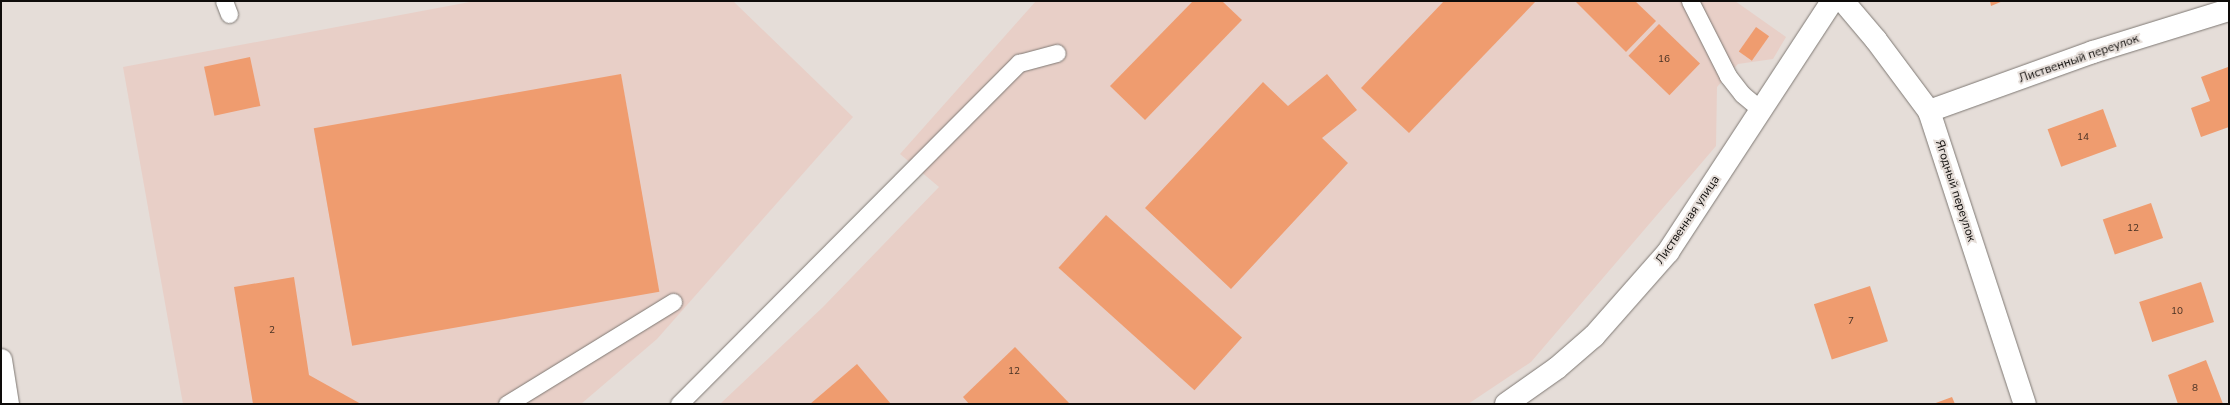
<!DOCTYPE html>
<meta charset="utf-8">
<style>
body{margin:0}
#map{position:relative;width:2230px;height:405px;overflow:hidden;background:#e5ddd8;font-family:"Nunito Sans",sans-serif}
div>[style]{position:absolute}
.industrial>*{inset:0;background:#e8cfc7}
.building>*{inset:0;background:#ef9c6f;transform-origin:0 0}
.roads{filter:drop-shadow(0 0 1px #7e7873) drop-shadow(0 0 1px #7e7873)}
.lane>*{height:17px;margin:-8.5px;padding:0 8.5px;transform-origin:8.5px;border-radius:8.5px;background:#fff}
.street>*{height:22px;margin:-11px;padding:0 11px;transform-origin:11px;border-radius:11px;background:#fff}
.secondary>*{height:22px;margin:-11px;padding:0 11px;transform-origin:11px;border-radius:11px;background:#fff}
span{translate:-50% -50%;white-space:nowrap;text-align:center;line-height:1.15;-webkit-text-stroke:4px #e5ddd8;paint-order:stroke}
.number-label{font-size:10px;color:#463023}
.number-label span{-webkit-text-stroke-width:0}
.street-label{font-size:12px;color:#0e0c0a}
.frame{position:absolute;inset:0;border:2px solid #0e0c0a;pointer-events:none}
</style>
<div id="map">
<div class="industrial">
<i style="clip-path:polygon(475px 1px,733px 1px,853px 117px,657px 339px,581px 404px,183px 404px,123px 67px)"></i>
<i style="clip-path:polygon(1036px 1px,1735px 1px,1786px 37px,1773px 59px,1738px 64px,1717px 87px,1716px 146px,1531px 362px,1468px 404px,720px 404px,823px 307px,939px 187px,900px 154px)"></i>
</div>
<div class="building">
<i style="clip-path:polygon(1193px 1px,1222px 1px,1242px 20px,1145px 120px,1110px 86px)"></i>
<i style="clip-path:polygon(1444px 1px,1536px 1px,1409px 133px,1361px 88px)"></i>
<i style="clip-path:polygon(1575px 1px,1635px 1px,1656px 21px,1626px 52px)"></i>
<i style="clip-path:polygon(1990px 1px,2003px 1px,1991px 6px)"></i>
<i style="left:1659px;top:24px;width:57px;height:44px;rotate:44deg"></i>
<i style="left:1756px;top:27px;width:16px;height:30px;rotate:35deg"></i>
<i style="left:250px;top:57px;width:50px;height:47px;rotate:78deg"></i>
<i style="clip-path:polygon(2228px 67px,2229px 127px,2201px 137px,2191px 108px,2210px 101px,2201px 77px)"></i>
<i style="left:621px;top:74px;width:221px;height:312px;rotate:80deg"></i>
<i style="clip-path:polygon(1327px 74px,1357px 110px,1322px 138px,1348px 163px,1231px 289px,1145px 208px,1263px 82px,1288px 106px)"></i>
<i style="left:2103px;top:109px;width:40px;height:59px;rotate:70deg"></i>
<i style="left:2151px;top:203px;width:37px;height:51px;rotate:71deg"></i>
<i style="left:1106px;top:215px;width:183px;height:71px;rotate:42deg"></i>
<i style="clip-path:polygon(294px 277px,309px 375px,361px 404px,253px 404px,234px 287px)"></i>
<i style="left:2201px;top:282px;width:42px;height:65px;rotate:72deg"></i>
<i style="left:1870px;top:286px;width:58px;height:59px;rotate:72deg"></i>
<i style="clip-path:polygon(1015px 347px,1070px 404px,969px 404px,963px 397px)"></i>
<i style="clip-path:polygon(2206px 360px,2223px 404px,2178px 404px,2168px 375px)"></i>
<i style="clip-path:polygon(857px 364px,891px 404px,810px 404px)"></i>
<i style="clip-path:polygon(1952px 397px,1955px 404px,1933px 404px)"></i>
</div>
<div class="roads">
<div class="lane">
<i style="left:224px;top:1px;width:14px;rotate:69deg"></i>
<i style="left:1690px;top:1px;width:84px;rotate:63.1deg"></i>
<i style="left:1728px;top:76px;width:23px;rotate:52deg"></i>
<i style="left:1742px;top:94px;width:25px;rotate:40deg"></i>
<i style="left:507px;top:404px;width:195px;rotate:-31.6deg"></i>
<i style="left:679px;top:404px;width:482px;rotate:-45.1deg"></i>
<i style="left:1019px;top:63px;width:39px;rotate:-15deg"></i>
</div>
<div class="street">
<i style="left:1843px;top:1px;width:51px;rotate:49.8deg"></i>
<i style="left:1876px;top:40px;width:89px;rotate:53.3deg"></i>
<i style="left:1929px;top:111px;width:308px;rotate:71.9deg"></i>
<i style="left:1929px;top:111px;width:174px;rotate:-19.8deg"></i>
<i style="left:2093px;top:52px;width:142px;rotate:-17.2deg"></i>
</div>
<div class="secondary">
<i style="left:1px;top:360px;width:45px;rotate:81deg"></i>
<i style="left:1506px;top:404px;width:62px;rotate:-35.2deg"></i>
<i style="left:1557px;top:368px;width:49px;rotate:-40.9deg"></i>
<i style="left:1594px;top:336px;width:112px;rotate:-48.6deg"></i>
<i style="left:1668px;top:252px;width:300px;rotate:-56.8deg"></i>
</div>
</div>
<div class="number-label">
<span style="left:1664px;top:60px">16</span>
<span style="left:2083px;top:138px">14</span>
<span style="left:2133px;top:229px">12</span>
<span style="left:2177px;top:312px">10</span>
<span style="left:1851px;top:322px">7</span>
<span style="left:272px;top:331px">2</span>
<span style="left:1014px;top:372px">12</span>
<span style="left:2195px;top:389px">8</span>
</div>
<div class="street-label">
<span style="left:2079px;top:59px;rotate:-19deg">Лиственный переулок</span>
<span style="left:1955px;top:191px;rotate:72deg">Ягодный переулок</span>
<span style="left:1688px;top:220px;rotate:-56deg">Лиственная улица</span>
</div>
<div class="frame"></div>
</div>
